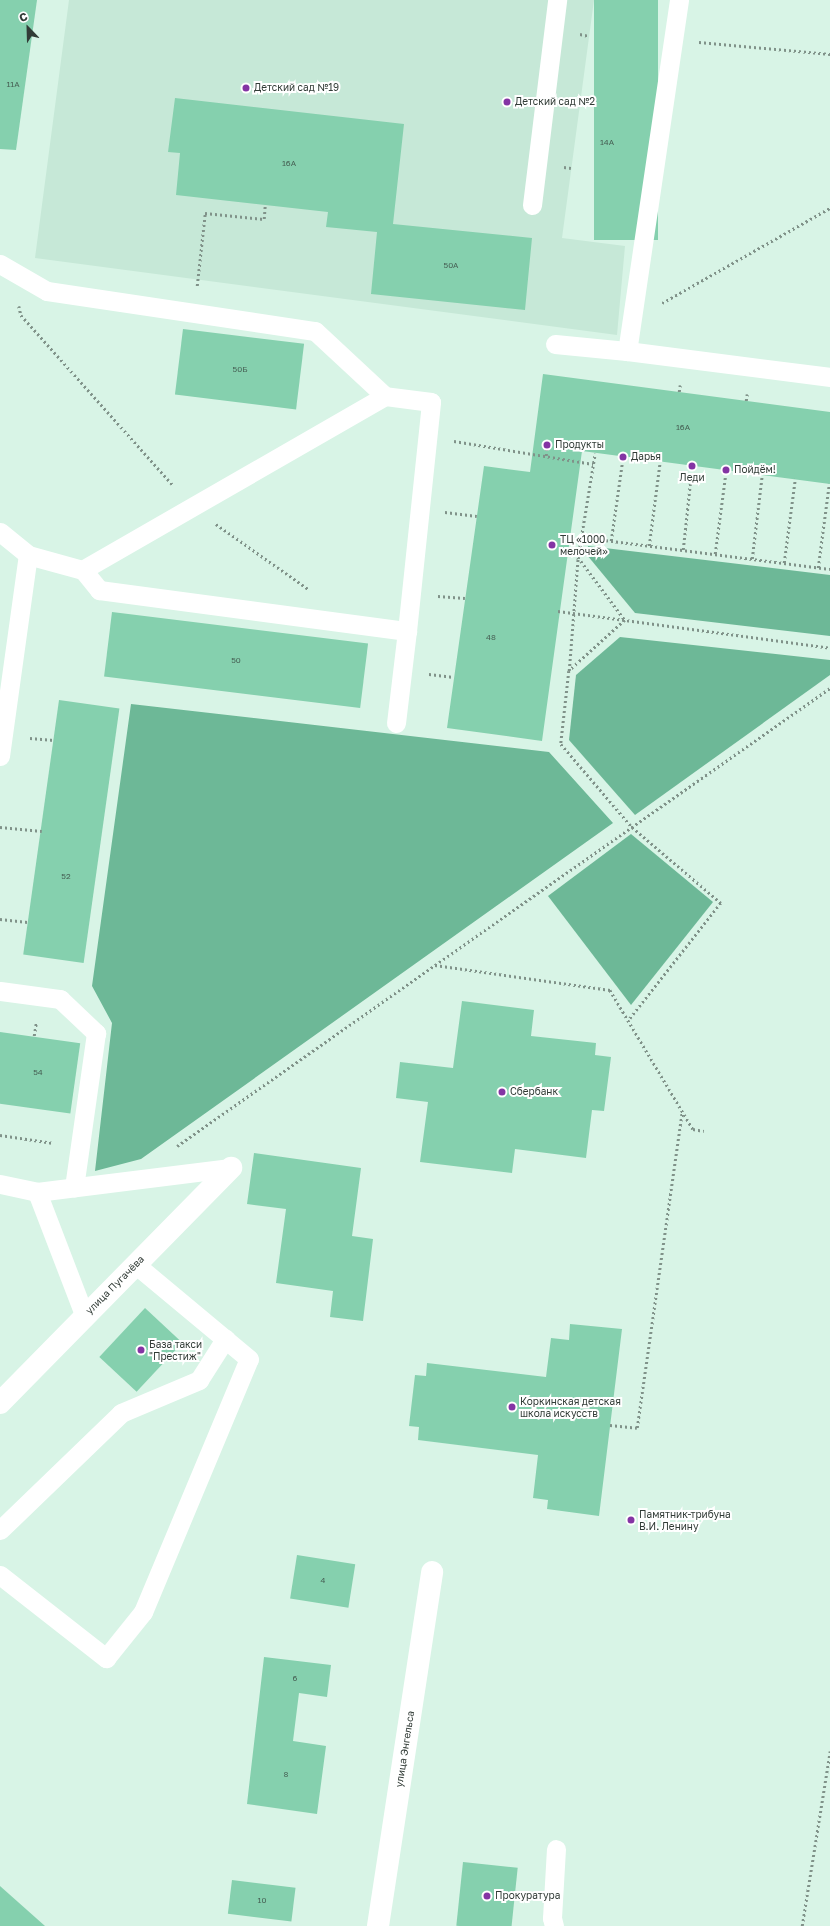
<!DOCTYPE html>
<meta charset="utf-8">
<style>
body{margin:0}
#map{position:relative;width:830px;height:1926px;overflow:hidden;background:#d8f4e6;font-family:"Golos Text",sans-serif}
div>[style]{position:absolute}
.built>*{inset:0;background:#c6e8d7}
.forest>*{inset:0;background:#6db897}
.building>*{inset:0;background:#85d0ae;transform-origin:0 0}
.path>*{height:2.5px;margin-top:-1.25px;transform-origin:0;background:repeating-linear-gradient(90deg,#809289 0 2px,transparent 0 5px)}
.service>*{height:19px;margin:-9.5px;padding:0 9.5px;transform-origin:9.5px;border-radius:9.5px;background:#fff}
.minor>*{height:22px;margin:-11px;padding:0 11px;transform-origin:11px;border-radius:11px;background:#fff}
.dots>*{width:11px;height:11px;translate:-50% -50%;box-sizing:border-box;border:2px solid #fff;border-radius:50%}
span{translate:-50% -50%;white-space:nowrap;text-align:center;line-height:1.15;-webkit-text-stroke:4px #fff;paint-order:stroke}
.number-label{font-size:8px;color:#476155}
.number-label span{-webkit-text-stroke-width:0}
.poi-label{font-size:10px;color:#323c37}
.left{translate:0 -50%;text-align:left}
.street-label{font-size:10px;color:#323c37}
.north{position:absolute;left:8px;top:8px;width:40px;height:40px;-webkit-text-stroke:3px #fff;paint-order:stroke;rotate:337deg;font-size:11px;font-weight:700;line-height:16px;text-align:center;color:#323c37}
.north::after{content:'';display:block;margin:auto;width:14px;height:18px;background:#323c37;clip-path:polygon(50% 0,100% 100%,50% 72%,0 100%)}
</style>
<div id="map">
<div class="built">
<i style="clip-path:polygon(69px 0,594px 0,562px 238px,625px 246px,617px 335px,35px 258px)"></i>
</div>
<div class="forest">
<i style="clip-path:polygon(588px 546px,830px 575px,830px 636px,635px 613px,587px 555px)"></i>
<i style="clip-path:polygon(620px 637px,830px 660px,830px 675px,635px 815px,569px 740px,576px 675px)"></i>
<i style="clip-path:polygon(131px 704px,549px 752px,613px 823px,141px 1159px,95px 1171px,112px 1023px,92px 986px)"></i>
<i style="clip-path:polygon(631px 834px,713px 902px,631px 1005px,548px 896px)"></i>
</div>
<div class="building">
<i style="clip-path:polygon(0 0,37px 0,16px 150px,0 149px)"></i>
<i style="left:594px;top:0;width:64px;height:240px"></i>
<i style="clip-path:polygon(175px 98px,404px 124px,393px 224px,532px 238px,525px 310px,371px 294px,377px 232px,326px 227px,328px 212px,176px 195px,180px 153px,168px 152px)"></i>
<i style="left:183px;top:329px;width:122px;height:66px;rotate:7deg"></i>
<i style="clip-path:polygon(543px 374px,830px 412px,830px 484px,582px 451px,542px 741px,447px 728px,484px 466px,530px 472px)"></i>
<i style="left:112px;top:612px;width:258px;height:65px;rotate:7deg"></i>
<i style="left:59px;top:700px;width:61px;height:257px;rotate:8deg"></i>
<i style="clip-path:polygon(462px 1001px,534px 1010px,531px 1036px,596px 1043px,595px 1055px,611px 1057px,604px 1111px,592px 1110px,586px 1158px,515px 1149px,512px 1173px,420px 1162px,428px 1102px,396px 1098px,400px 1062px,453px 1068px)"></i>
<i style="left:0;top:1032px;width:81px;height:71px;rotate:8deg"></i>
<i style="clip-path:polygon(254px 1153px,361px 1168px,352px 1236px,373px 1239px,363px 1321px,330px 1317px,333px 1291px,276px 1283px,286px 1209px,247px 1204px)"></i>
<i style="left:145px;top:1308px;width:51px;height:67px;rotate:43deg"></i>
<i style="clip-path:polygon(570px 1324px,622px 1329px,599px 1516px,547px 1509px,548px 1500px,533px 1498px,538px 1455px,418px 1440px,419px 1427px,409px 1426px,415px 1375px,426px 1376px,427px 1363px,546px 1377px,551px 1338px,569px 1340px)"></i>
<i style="left:297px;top:1555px;width:59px;height:44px;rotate:9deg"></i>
<i style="clip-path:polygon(264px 1657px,331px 1665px,327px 1697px,299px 1693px,293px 1741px,326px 1746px,317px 1814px,247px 1804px)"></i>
<i style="left:463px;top:1862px;width:55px;height:64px;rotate:6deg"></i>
<i style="left:232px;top:1880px;width:64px;height:34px;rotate:7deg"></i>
<i style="clip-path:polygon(0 1886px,45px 1926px,0 1926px)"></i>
</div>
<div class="path">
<i style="left:580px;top:34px;width:9px;rotate:13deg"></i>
<i style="left:699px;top:42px;width:132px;rotate:5.2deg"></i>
<i style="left:564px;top:167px;width:7px;rotate:8deg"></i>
<i style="left:197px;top:286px;width:73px;rotate:-83.7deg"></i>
<i style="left:205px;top:213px;width:59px;rotate:5.8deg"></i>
<i style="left:264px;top:219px;width:14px;rotate:-86deg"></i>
<i style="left:662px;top:303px;width:193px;rotate:-29.5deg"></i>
<i style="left:19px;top:306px;width:9px;rotate:77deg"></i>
<i style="left:21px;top:315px;width:229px;rotate:48.2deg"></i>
<i style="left:679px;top:392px;width:7px;rotate:-82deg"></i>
<i style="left:746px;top:401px;width:7px;rotate:-82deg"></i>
<i style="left:454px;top:441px;width:141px;rotate:9.4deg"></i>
<i style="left:546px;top:456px;width:11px;rotate:-85deg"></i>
<i style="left:445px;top:512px;width:32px;rotate:7deg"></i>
<i style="left:216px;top:524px;width:113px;rotate:35.2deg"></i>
<i style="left:581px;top:537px;width:251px;rotate:7.3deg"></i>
<i style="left:611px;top:541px;width:85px;rotate:-81.9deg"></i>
<i style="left:649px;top:546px;width:86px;rotate:-82.6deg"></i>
<i style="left:683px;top:550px;width:84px;rotate:-83.9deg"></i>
<i style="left:715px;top:554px;width:85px;rotate:-82.5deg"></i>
<i style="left:578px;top:557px;width:79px;rotate:53.3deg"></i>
<i style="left:625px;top:620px;width:76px;rotate:137.7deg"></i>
<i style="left:569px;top:671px;width:114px;rotate:-85.5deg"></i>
<i style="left:578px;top:557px;width:105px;rotate:-80.7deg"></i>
<i style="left:752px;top:559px;width:85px;rotate:-83.2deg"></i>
<i style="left:784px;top:563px;width:85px;rotate:-82.5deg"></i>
<i style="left:818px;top:568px;width:85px;rotate:-82.5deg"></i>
<i style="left:438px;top:596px;width:27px;rotate:4deg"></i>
<i style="left:558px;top:611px;width:275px;rotate:7.7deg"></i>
<i style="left:569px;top:671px;width:73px;rotate:96.3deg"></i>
<i style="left:561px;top:744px;width:109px;rotate:49.5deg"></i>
<i style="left:632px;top:827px;width:117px;rotate:40.5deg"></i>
<i style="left:721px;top:903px;width:150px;rotate:128.2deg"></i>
<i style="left:429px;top:674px;width:25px;rotate:7deg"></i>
<i style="left:30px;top:738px;width:24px;rotate:5deg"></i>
<i style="left:0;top:827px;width:42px;rotate:5.4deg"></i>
<i style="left:0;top:919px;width:30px;rotate:6deg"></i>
<i style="left:435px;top:965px;width:177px;rotate:8.1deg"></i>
<i style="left:610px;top:990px;width:162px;rotate:59.2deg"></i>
<i style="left:693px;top:1129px;width:11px;rotate:10deg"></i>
<i style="left:34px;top:1036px;width:13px;rotate:-81deg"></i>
<i style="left:0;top:1135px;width:54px;rotate:8.6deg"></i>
<i style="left:177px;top:1146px;width:798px;rotate:-35.04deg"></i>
<i style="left:610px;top:1425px;width:27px;rotate:6deg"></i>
<i style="left:637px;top:1428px;width:319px;rotate:-81.9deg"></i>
<i style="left:802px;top:1926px;width:177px;rotate:-80.9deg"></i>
</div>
<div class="service">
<i style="left:679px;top:0;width:355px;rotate:98.4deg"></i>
<i style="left:627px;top:351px;width:205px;rotate:7.3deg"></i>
<i style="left:532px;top:205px;width:207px;rotate:-83deg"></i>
<i style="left:0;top:264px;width:54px;rotate:29.9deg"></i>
<i style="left:47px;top:291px;width:271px;rotate:8.5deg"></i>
<i style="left:315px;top:331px;width:96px;rotate:42.9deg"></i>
<i style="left:555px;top:344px;width:72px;rotate:5.6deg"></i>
<i style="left:0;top:532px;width:36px;rotate:39deg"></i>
<i style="left:28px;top:555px;width:57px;rotate:15.3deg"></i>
<i style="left:83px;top:570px;width:26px;rotate:51deg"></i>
<i style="left:99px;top:590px;width:311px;rotate:7.6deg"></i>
<i style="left:407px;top:631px;width:230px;rotate:-84deg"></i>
<i style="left:431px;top:402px;width:46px;rotate:-172.6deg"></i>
<i style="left:385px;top:396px;width:349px;rotate:150.1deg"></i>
<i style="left:396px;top:723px;width:93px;rotate:-83.2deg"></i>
<i style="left:0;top:756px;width:203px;rotate:-82.1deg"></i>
<i style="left:0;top:991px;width:61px;rotate:7.6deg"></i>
<i style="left:60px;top:999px;width:50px;rotate:43.4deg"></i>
<i style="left:96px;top:1033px;width:156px;rotate:98.1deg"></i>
<i style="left:0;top:1184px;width:38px;rotate:12deg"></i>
<i style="left:37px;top:1192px;width:195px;rotate:-7.1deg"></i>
<i style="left:37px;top:1192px;width:134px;rotate:69deg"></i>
<i style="left:0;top:1530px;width:168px;rotate:-44deg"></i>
<i style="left:121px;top:1413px;width:85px;rotate:-22.9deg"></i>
<i style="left:199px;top:1380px;width:49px;rotate:-57.6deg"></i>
<i style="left:0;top:1575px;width:135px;rotate:38.1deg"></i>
<i style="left:106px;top:1658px;width:59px;rotate:-51.2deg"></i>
<i style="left:143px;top:1612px;width:274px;rotate:-67.3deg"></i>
<i style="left:249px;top:1359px;width:147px;rotate:-140.2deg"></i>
<i style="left:554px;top:1926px;width:8px;rotate:-104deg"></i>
<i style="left:552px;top:1918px;width:69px;rotate:-86.7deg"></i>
</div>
<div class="minor">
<i style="left:0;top:1403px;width:330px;rotate:-45.5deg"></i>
<i style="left:378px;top:1926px;width:358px;rotate:-81.3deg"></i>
</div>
<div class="dots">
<i style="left:246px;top:88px;background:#8434a4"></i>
<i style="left:507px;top:102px;background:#8434a4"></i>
<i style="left:547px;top:445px;background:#8434a4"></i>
<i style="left:623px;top:457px;background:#8434a4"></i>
<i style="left:692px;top:466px;background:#8434a4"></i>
<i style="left:726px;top:470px;background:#8434a4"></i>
<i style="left:552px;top:545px;background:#8434a4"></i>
<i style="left:502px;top:1092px;background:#8434a4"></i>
<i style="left:141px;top:1350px;background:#8434a4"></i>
<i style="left:512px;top:1407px;background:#8434a4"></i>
<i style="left:631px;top:1520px;background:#8434a4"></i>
<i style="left:487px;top:1896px;background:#8434a4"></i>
</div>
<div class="number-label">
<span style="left:13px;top:85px">11А</span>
<span style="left:607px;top:143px">14А</span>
<span style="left:289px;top:164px">16А</span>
<span style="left:451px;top:266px">50А</span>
<span style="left:240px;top:370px">50Б</span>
<span style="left:683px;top:428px">16А</span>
<span style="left:491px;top:638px">48</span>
<span style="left:236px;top:661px">50</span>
<span style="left:66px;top:877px">52</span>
<span style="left:38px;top:1073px">54</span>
<span style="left:323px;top:1581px">4</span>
<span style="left:295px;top:1679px">6</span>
<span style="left:286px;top:1775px">8</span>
<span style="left:262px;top:1901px">10</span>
</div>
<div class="poi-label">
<span class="left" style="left:254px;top:88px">Детский сад №19</span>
<span class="left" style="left:515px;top:102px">Детский сад №2</span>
<span class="left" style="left:555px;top:445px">Продукты</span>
<span class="left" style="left:631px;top:457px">Дарья</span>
<span class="left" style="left:734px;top:470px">Пойдём!</span>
<span style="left:692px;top:478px">Леди</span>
<span class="left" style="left:560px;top:545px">ТЦ «1000<br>мелочей»</span>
<span class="left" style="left:510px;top:1092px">Сбербанк</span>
<span class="left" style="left:149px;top:1350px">База такси<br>"Престиж"</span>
<span class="left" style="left:520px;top:1407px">Коркинская детская<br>школа искусств</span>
<span class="left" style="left:639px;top:1520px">Памятник-трибуна<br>В.И. Ленину</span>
<span class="left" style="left:495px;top:1896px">Прокуратура</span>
</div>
<div class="street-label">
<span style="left:115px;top:1285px;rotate:-45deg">улица Пугачёва</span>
<span style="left:405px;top:1749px;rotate:-81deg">улица Энгельса</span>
</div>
<div class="north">С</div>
</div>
